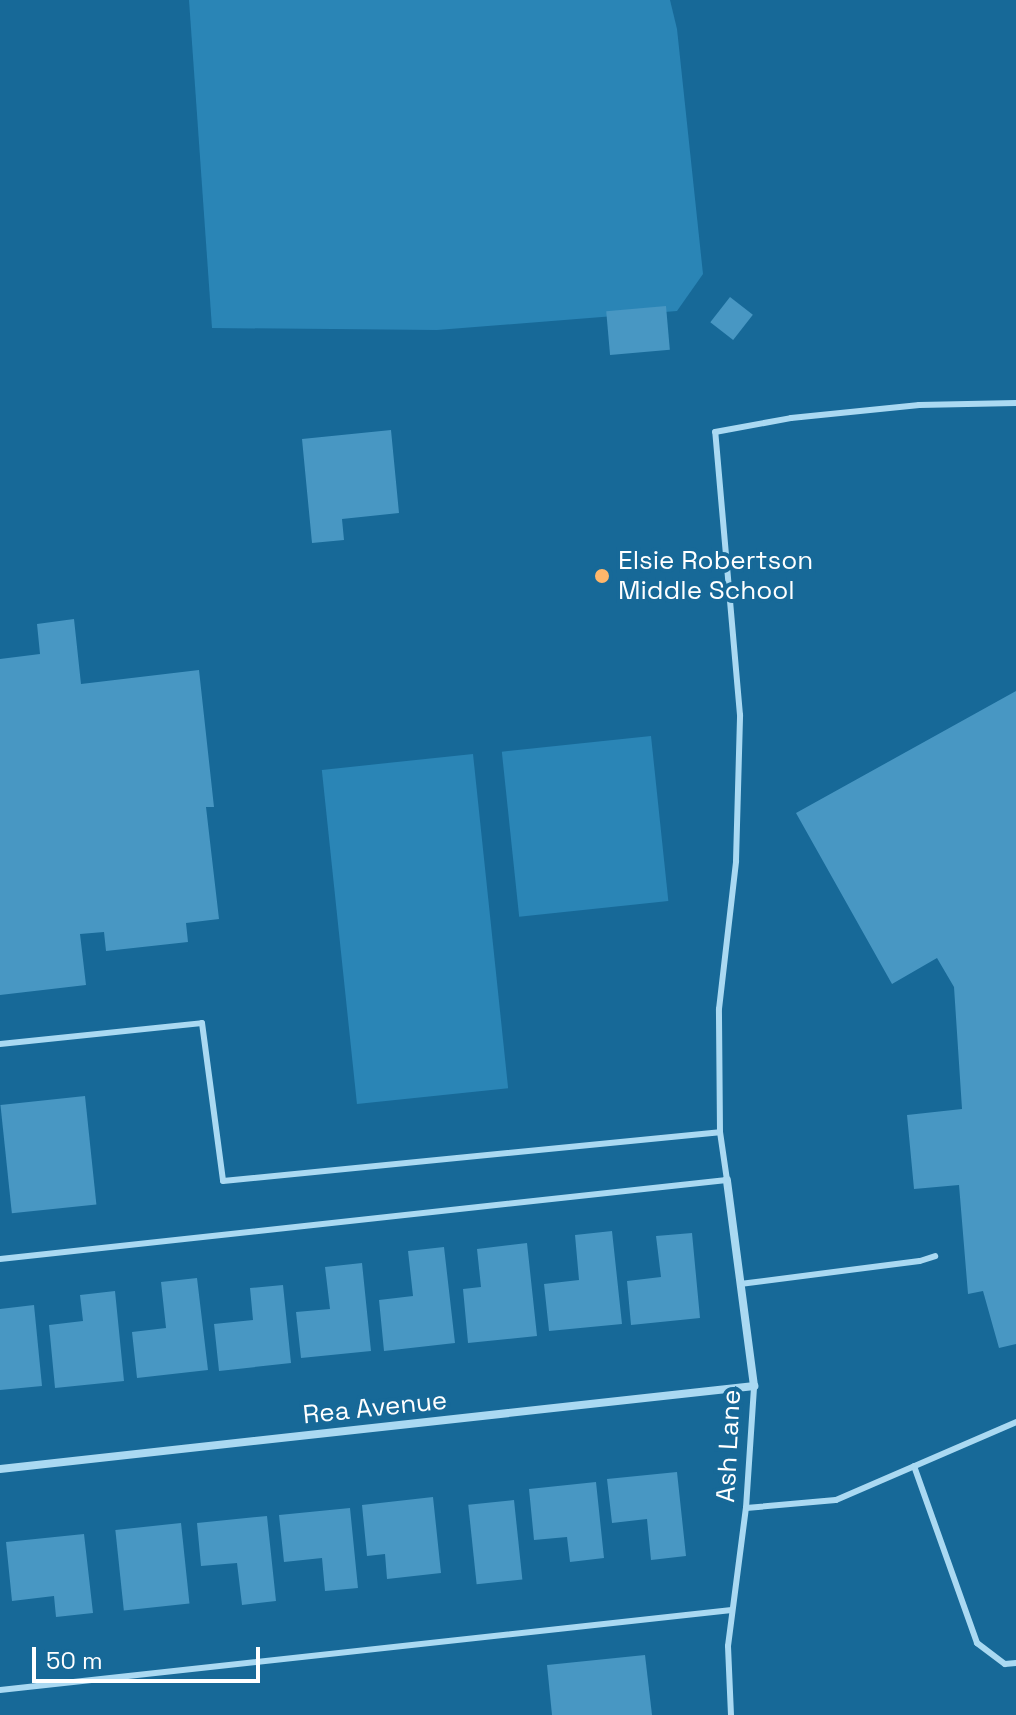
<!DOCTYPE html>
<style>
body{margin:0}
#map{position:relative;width:1016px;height:1715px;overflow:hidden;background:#176998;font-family:"Space Grotesk",sans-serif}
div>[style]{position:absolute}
.green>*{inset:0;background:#2a85b6;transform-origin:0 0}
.building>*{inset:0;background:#4897c3;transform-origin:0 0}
.service>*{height:6px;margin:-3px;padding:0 3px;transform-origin:3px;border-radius:3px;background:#aad9f2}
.minor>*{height:8px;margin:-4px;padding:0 4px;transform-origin:4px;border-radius:4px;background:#aad9f2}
.dots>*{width:22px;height:22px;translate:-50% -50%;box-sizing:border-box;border:4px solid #176998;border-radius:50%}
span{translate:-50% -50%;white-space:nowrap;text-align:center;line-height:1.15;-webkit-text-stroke:8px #176998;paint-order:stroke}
.poi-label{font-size:26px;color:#fff}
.left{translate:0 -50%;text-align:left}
.street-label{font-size:26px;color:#fff}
.scale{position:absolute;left:32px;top:1647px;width:228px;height:36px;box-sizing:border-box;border:4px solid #fff;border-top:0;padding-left:10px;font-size:24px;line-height:28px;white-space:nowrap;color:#fff;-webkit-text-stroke:6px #176998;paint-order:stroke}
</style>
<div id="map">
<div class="green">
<i style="clip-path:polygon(189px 0,670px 0,677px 29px,703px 274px,677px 311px,437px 330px,212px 328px)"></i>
<i style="left:651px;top:736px;width:166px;height:150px;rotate:84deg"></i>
<i style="left:473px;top:754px;width:336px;height:152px;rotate:84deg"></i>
</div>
<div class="building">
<i style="left:730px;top:297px;width:29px;height:32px;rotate:38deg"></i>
<i style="left:666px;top:306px;width:44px;height:60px;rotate:85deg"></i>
<i style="clip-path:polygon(391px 430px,399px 513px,342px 519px,344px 540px,312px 543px,302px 439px)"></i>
<i style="clip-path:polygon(74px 619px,81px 684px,199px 670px,214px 807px,206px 807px,219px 919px,186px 923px,188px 942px,106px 951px,104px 932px,80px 934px,86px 985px,0 995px,0 659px,40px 654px,37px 624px)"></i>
<i style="clip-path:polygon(1016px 691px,1016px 1344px,999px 1348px,983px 1291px,968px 1294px,959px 1185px,914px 1189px,907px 1115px,962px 1109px,954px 987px,937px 958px,892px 984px,796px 813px)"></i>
<i style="left:85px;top:1096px;width:109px;height:85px;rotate:84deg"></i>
<i style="clip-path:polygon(612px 1231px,622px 1324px,549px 1331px,544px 1284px,579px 1280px,575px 1235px)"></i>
<i style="clip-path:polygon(692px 1233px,700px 1318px,631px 1325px,627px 1281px,661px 1277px,656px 1236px)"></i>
<i style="clip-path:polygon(527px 1243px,537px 1336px,468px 1343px,463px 1289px,481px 1287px,477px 1249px)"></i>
<i style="clip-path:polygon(444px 1247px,455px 1343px,384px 1351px,379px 1300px,413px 1296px,408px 1251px)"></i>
<i style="clip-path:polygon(362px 1263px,371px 1351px,301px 1358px,296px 1312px,330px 1309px,325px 1267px)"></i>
<i style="clip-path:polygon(197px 1278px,208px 1370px,137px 1378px,132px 1332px,166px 1328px,161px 1282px)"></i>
<i style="clip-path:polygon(283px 1285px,291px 1363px,219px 1371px,214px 1324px,253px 1320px,250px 1288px)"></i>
<i style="clip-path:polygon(115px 1291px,124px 1381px,55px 1388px,49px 1325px,83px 1321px,80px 1295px)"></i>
<i style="clip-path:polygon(34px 1305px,42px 1386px,0 1390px,0 1309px)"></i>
<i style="clip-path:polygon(677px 1472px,686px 1556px,651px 1560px,647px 1519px,612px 1523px,607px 1479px)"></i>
<i style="clip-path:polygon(596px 1482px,604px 1558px,570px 1562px,567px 1537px,534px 1540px,529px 1489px)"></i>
<i style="clip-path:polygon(433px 1497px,441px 1573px,387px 1579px,385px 1554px,367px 1556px,362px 1505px)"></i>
<i style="left:514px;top:1500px;width:80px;height:46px;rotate:84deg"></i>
<i style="clip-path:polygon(350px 1508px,358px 1588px,325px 1591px,322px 1558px,284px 1562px,279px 1515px)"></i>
<i style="clip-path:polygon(267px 1516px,276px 1601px,242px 1605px,237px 1563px,201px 1566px,197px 1523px)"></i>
<i style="left:181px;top:1523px;width:81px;height:66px;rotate:84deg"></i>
<i style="clip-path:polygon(84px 1534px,93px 1613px,56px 1617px,54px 1596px,12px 1601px,6px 1542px)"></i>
<i style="clip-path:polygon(645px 1655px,652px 1715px,552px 1715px,547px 1665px)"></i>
</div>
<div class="service">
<i style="left:0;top:1044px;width:203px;rotate:-5.9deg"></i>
<i style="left:202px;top:1023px;width:159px;rotate:82.4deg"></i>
<i style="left:223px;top:1181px;width:499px;rotate:-5.6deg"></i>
<i style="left:0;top:1259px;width:731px;rotate:-6.2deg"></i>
<i style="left:727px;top:1180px;width:49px;rotate:-98.3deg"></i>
<i style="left:720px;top:1132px;width:123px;rotate:-90.5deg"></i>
<i style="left:719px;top:1009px;width:149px;rotate:-83.4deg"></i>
<i style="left:736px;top:861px;width:146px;rotate:-88.4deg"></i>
<i style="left:740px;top:715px;width:284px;rotate:-95deg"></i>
<i style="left:715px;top:432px;width:77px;rotate:-10.4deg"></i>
<i style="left:791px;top:418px;width:129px;rotate:-5.8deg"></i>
<i style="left:919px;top:405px;width:97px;rotate:-1.2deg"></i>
<i style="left:740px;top:1284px;width:181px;rotate:-7.3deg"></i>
<i style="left:920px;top:1261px;width:16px;rotate:-18deg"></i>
<i style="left:914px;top:1466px;width:188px;rotate:70.4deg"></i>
<i style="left:977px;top:1643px;width:35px;rotate:37deg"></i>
<i style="left:1005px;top:1664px;width:11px;rotate:-5deg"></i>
<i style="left:746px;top:1508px;width:90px;rotate:-5.1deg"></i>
<i style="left:836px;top:1500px;width:196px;rotate:-23.4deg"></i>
<i style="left:0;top:1690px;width:736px;rotate:-6.24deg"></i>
<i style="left:731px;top:1715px;width:69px;rotate:-92.5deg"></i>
<i style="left:728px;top:1646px;width:139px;rotate:-82.6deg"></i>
<i style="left:746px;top:1508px;width:122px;rotate:-86.2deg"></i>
</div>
<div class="minor">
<i style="left:0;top:1469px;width:759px;rotate:-6.28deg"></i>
<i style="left:754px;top:1386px;width:208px;rotate:-97.5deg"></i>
</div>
<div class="dots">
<i style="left:602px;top:576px;background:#ffb76b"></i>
</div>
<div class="poi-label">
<span class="left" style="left:618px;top:576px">Elsie Robertson<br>Middle School</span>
</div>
<div class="street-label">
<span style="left:375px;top:1408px;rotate:-6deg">Rea Avenue</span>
<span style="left:729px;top:1446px;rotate:-87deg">Ash Lane</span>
</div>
<div class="scale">50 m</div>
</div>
